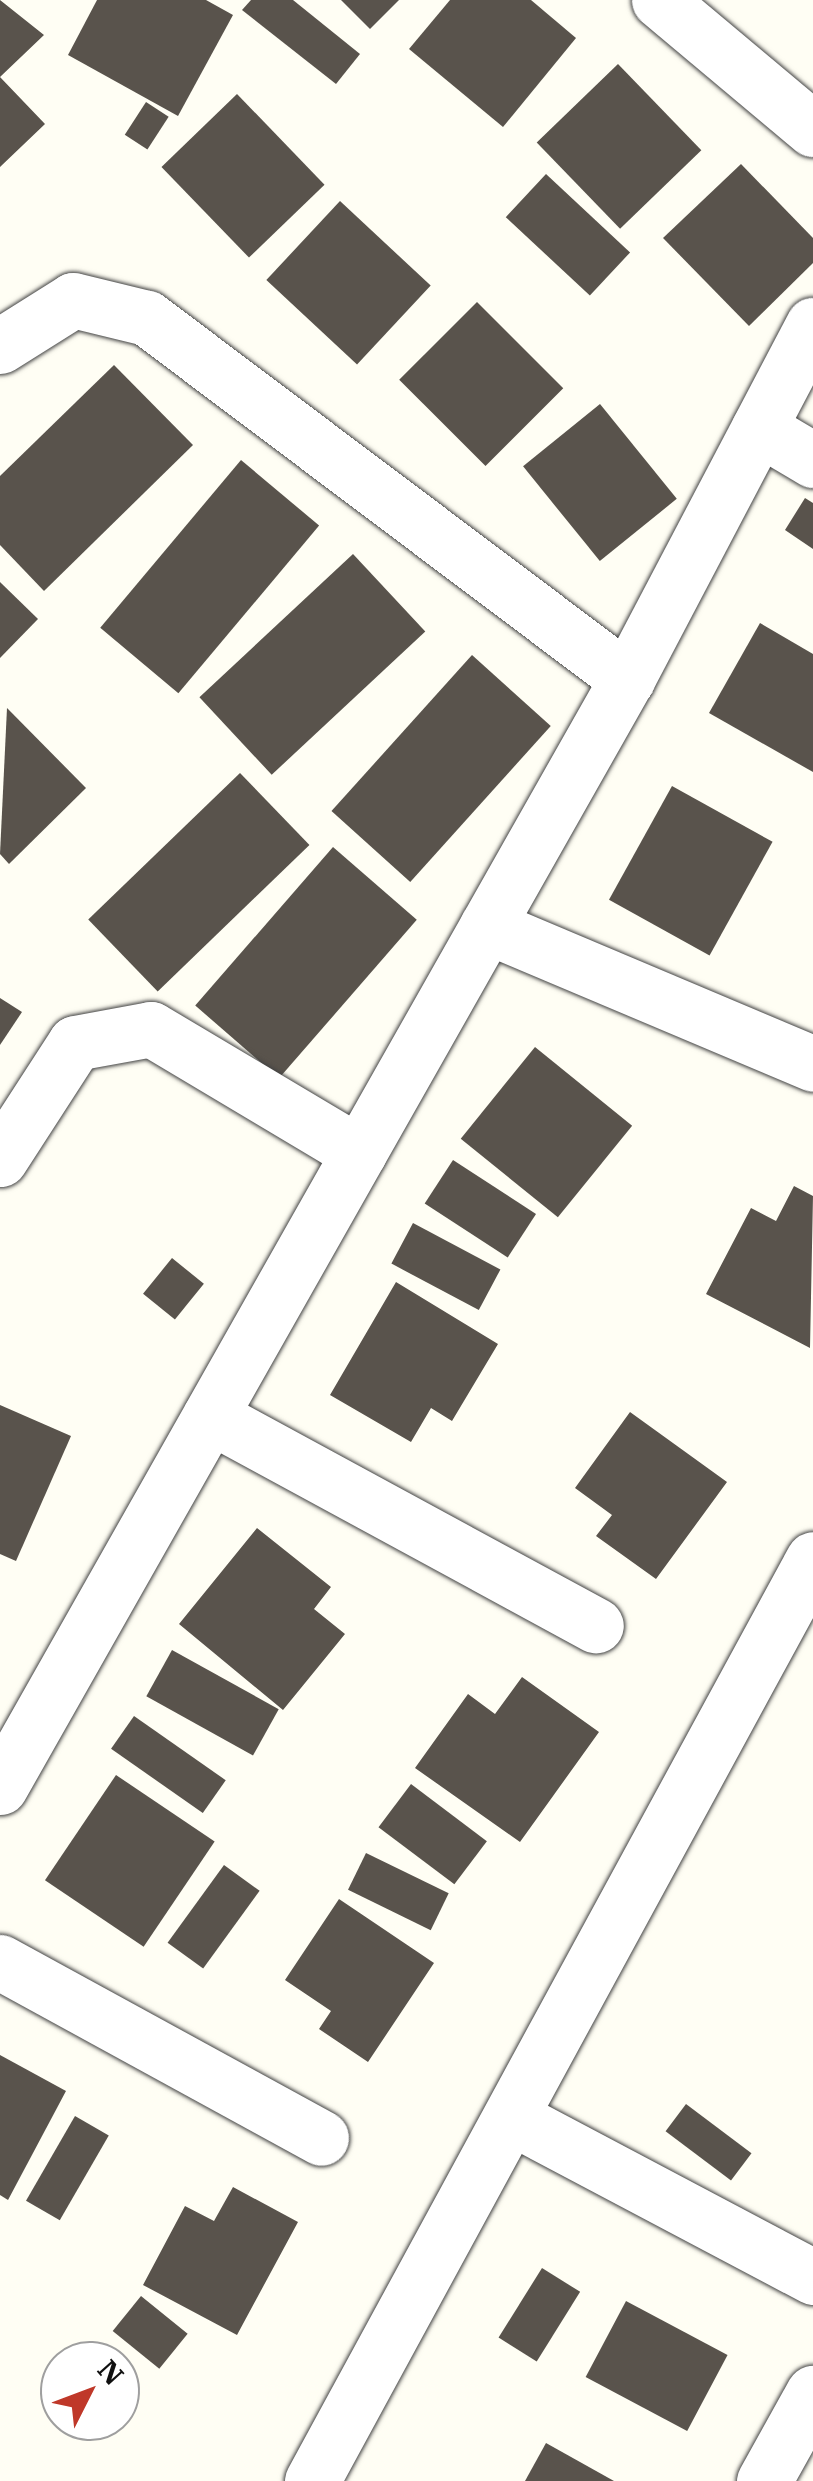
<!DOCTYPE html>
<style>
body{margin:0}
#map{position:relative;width:813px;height:2481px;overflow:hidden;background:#fffef4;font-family:"IBM Plex Serif",serif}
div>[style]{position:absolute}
.building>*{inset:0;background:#59534c;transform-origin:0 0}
.roads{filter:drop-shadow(0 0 2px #434343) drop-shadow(0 0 2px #434343)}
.street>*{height:55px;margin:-27.5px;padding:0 27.5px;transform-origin:27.5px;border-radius:27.5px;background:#fff}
span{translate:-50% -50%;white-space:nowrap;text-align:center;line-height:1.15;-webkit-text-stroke:10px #fff;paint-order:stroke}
.north{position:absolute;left:40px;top:2341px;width:100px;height:100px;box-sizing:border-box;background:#fff;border:2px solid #9f9f9f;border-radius:50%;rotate:48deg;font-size:28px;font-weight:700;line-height:40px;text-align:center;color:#101010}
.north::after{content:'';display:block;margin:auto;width:35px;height:45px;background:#bf3829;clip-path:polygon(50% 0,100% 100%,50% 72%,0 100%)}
</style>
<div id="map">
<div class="building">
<i style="clip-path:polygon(0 0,44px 35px,0 77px,45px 124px,0 167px)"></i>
<i style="clip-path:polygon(97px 0,206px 0,233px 15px,178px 116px,68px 55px)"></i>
<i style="clip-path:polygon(251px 0,293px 0,360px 54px,336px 84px,242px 10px)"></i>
<i style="clip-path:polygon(341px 0,399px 0,370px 29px)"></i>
<i style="clip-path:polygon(450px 0,531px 0,576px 38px,503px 127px,409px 49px)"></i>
<i style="left:618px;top:64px;width:120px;height:113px;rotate:46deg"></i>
<i style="left:237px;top:94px;width:126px;height:105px;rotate:46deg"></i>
<i style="left:146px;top:102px;width:27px;height:39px;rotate:33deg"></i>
<i style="clip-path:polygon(741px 164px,813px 238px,813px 263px,749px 326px,663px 238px)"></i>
<i style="left:546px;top:174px;width:115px;height:59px;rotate:43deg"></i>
<i style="left:340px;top:201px;width:124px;height:108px;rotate:43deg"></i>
<i style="left:477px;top:302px;width:122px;height:110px;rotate:45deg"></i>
<i style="clip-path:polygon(114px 365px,193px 445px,44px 591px,0 545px,0 476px)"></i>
<i style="left:600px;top:404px;width:122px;height:99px;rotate:51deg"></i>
<i style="left:241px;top:460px;width:102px;height:219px;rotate:40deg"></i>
<i style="clip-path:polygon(805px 498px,813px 503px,813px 549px,785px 530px)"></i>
<i style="left:353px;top:554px;width:106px;height:210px;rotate:47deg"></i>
<i style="clip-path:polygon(0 582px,38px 619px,0 658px)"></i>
<i style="clip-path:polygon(760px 623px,813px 654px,813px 772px,709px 713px)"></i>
<i style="left:472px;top:655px;width:106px;height:210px;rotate:42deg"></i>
<i style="clip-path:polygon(7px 708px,86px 788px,9px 864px,0 854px)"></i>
<i style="left:240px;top:773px;width:100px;height:211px;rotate:46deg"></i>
<i style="left:672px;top:786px;width:115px;height:130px;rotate:29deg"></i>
<i style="left:333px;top:847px;width:111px;height:210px;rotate:41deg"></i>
<i style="clip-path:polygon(0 998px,22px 1012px,0 1045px)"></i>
<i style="left:535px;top:1047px;width:125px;height:118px;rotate:39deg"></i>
<i style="left:453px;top:1160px;width:99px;height:52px;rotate:33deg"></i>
<i style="clip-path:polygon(794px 1186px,813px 1196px,810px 1348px,706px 1294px,751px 1208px,776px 1221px)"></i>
<i style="left:413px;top:1223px;width:99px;height:46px;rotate:28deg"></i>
<i style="left:172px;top:1258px;width:41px;height:46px;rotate:39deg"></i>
<i style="clip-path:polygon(396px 1282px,498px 1344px,452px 1421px,431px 1408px,411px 1442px,330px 1395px)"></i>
<i style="clip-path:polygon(0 1405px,71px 1436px,16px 1561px,0 1554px)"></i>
<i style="clip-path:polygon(630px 1412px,727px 1482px,656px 1579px,596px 1536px,612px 1515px,575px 1488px)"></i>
<i style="clip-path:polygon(257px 1528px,331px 1587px,314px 1609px,345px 1634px,283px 1710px,179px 1624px)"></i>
<i style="left:172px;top:1650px;width:122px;height:53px;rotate:29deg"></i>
<i style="clip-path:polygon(522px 1677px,599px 1732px,520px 1842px,415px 1768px,468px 1694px,495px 1714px)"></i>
<i style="left:134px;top:1716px;width:112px;height:40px;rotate:35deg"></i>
<i style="left:116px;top:1775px;width:119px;height:127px;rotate:34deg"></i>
<i style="left:411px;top:1784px;width:95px;height:54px;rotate:37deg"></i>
<i style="left:366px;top:1853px;width:92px;height:41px;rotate:26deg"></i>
<i style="left:224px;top:1865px;width:44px;height:96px;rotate:36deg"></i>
<i style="clip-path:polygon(339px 1899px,434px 1963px,368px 2062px,319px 2029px,331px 2011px,285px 1980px)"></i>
<i style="clip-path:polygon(0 2055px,66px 2091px,8px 2200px,0 2195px)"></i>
<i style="left:686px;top:2104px;width:82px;height:34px;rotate:37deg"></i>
<i style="left:75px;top:2116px;width:39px;height:98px;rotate:30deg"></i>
<i style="clip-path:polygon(233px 2187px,298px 2222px,237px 2335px,143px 2285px,185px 2206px,214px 2221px)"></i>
<i style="left:542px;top:2268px;width:45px;height:82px;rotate:32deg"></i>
<i style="left:141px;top:2296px;width:60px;height:45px;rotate:39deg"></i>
<i style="left:626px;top:2301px;width:115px;height:86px;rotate:28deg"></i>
<i style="clip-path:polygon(546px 2443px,614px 2481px,525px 2481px)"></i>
</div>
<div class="roads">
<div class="street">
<i style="left:659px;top:0;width:201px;rotate:40deg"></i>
<i style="left:0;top:346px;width:86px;rotate:-32.2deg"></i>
<i style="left:73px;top:300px;width:76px;rotate:13.7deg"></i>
<i style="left:147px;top:318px;width:601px;rotate:36.95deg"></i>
<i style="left:759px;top:428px;width:63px;rotate:30.7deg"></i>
<i style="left:487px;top:926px;width:354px;rotate:22.9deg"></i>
<i style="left:0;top:1159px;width:138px;rotate:-57.1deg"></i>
<i style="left:75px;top:1043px;width:77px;rotate:-10.4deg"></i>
<i style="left:151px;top:1029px;width:242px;rotate:30.8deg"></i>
<i style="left:210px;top:1416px;width:439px;rotate:28.5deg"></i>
<i style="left:0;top:1787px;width:1273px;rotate:-60.5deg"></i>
<i style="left:627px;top:679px;width:400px;rotate:-62.3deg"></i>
<i style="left:0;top:1962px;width:366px;rotate:28.7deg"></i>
<i style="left:511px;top:2117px;width:342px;rotate:27.9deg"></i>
<i style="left:312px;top:2481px;width:1049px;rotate:-61.48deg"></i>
<i style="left:764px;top:2481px;width:101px;rotate:-60.9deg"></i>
</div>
</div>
<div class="north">N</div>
</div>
